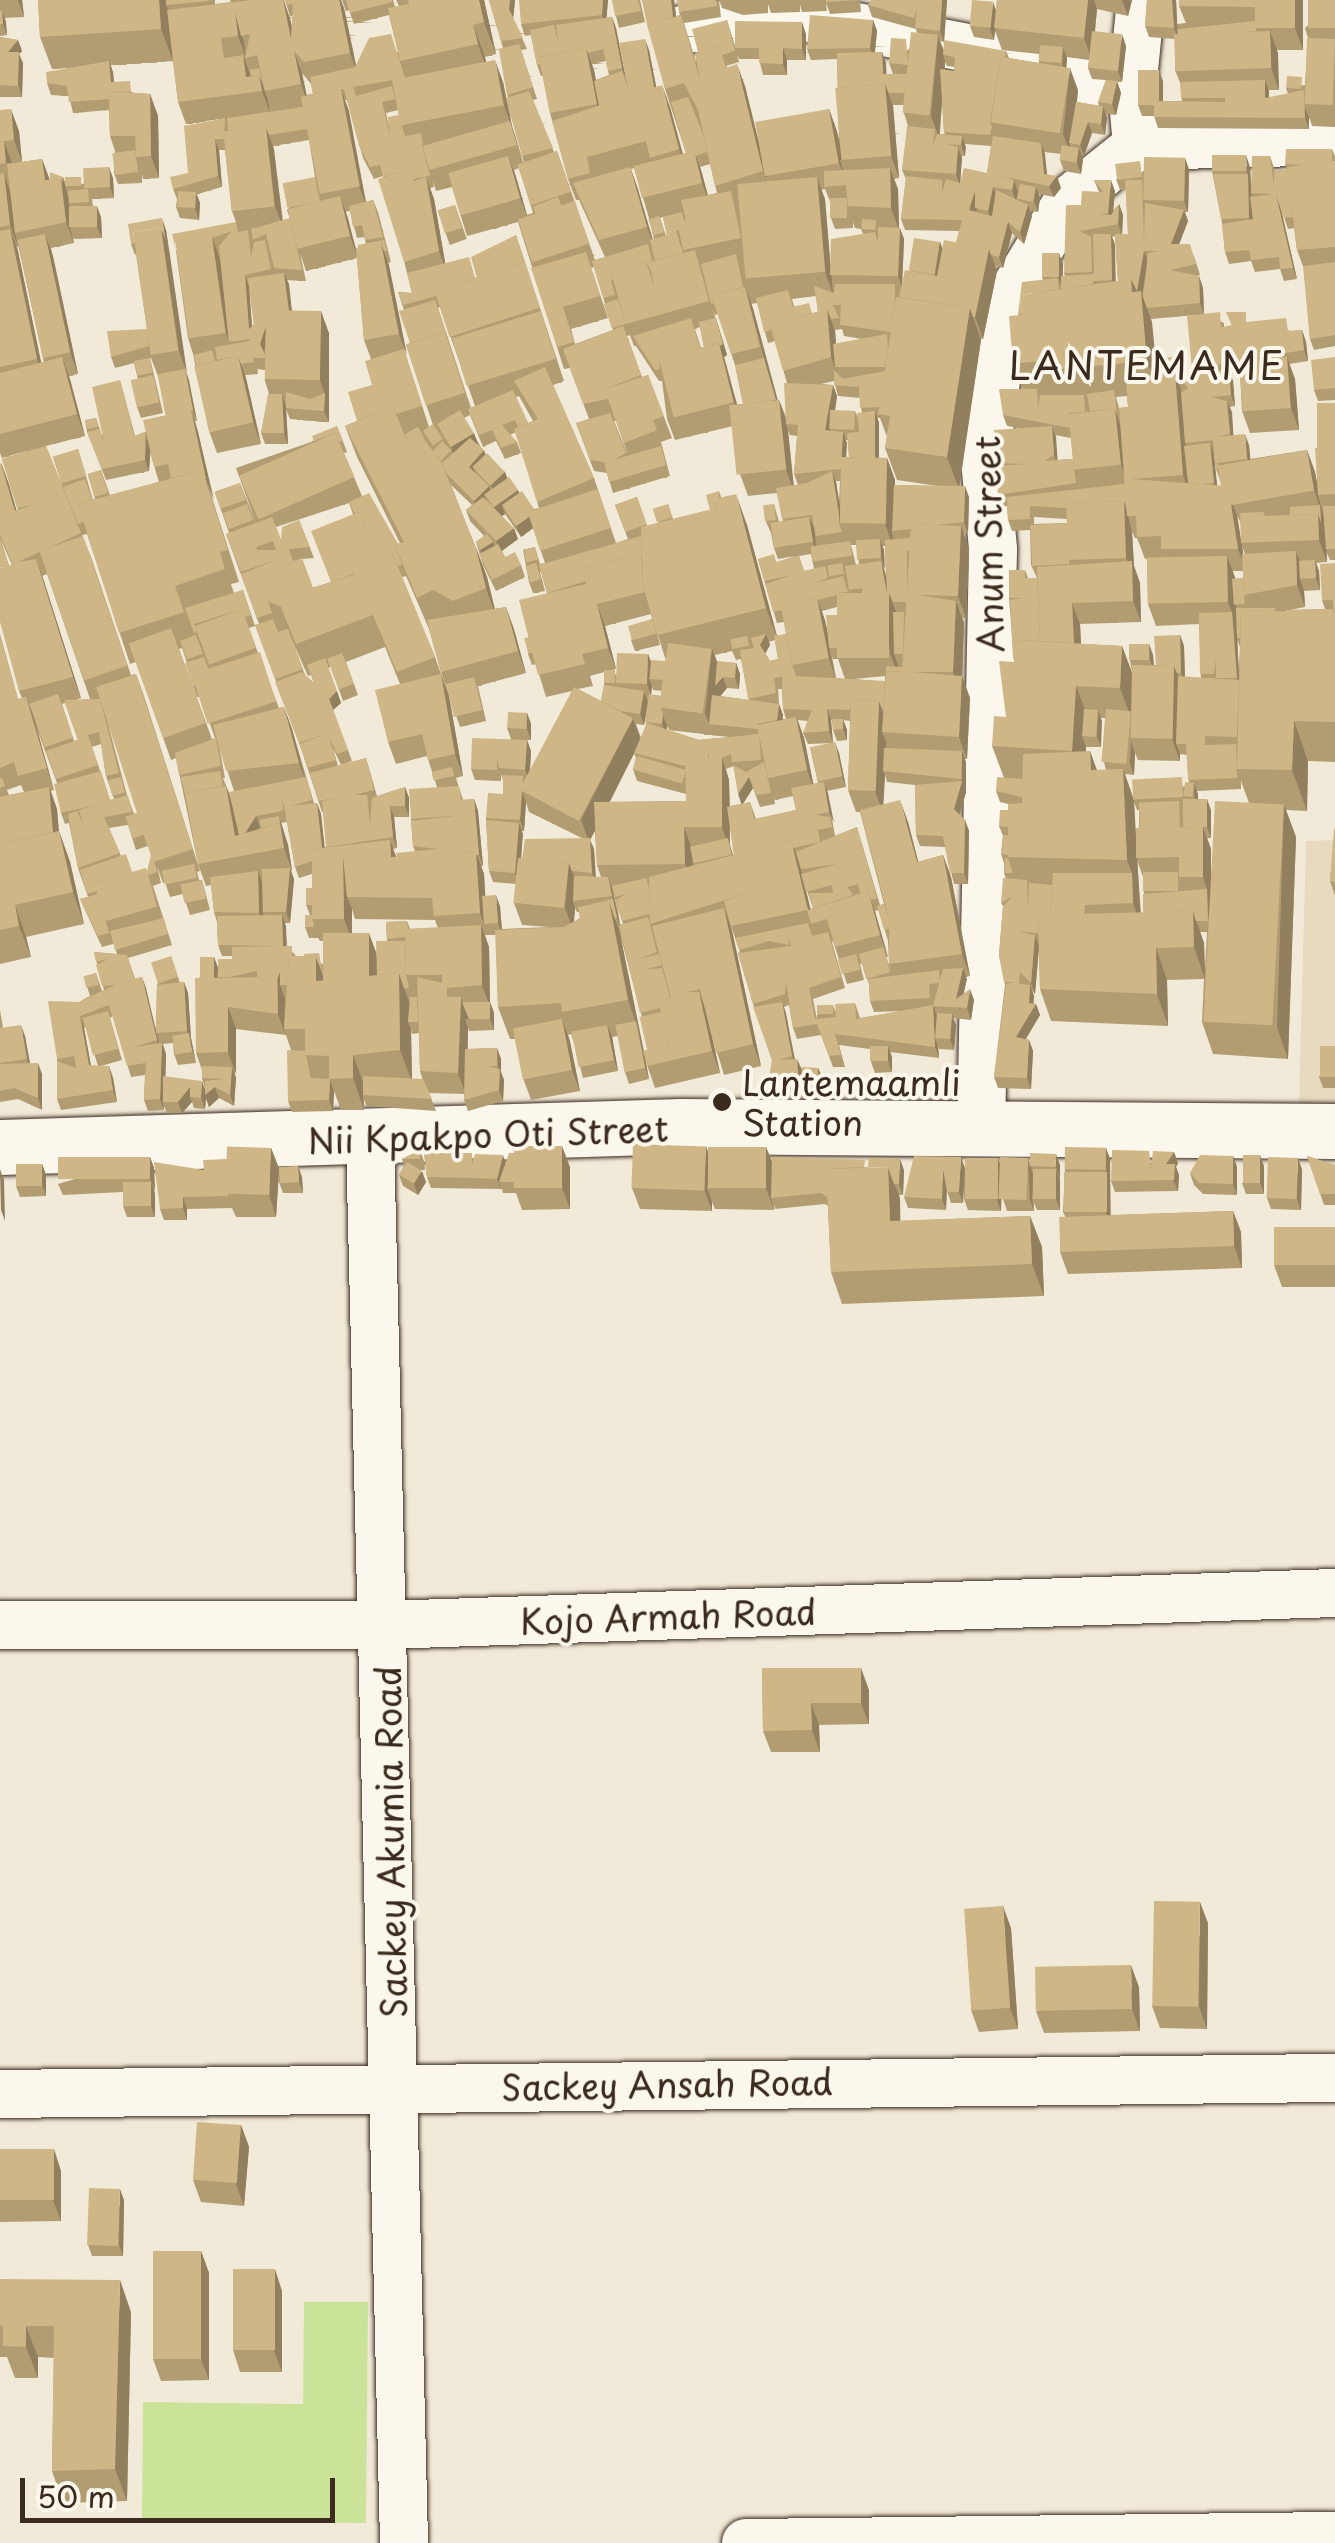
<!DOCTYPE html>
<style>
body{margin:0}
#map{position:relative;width:1335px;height:2543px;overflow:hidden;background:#f2ead8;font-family:"Playpen Sans",sans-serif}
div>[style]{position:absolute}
.built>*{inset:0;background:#e8dabf}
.green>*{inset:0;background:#cbe399}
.roads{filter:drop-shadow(0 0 2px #3b2a1e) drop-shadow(0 0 2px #3b2a1e)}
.minor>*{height:48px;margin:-24px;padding:0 24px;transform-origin:24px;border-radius:24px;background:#fbf7ec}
.tertiary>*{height:55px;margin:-27.5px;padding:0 27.5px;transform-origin:27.5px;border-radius:27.5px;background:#fbf7ec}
.wall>*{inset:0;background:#b29d73;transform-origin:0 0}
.shaded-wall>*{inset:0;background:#917f5e}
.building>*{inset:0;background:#cfb686;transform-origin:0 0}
.dots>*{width:28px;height:28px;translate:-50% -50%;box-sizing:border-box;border:5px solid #fbf7ec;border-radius:50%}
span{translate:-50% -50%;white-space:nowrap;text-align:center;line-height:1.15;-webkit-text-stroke:8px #fbf7ec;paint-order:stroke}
.street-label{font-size:35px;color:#3b2a1e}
.poi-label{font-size:35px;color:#3b2a1e}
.left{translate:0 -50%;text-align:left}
.neighbourhood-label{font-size:38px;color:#3b2a1e;letter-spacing:2.5px}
.scale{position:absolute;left:20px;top:2478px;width:315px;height:45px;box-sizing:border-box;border:5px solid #3b2a1e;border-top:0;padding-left:12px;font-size:30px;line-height:35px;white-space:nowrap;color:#3b2a1e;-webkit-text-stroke:8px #fbf7ec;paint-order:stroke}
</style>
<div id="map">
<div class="built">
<i style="clip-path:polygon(1335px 840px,1335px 1102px,1299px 1102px,1306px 841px)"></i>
</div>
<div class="green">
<i style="clip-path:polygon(304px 2302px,368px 2302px,366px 2523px,142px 2521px,143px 2402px,303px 2404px)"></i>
</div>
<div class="roads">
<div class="minor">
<i style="left:685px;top:29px;width:120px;rotate:-5.8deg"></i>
<i style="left:804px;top:17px;width:221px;rotate:10.7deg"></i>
<i style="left:1021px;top:58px;width:25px;rotate:50deg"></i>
<i style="left:1037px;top:77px;width:96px;rotate:7.2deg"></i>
<i style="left:1132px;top:89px;width:57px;rotate:85deg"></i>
<i style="left:1132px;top:89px;width:89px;rotate:-84.2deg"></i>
<i style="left:981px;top:1132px;width:583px;rotate:-88.82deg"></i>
<i style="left:993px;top:549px;width:89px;rotate:-95.1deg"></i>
<i style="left:985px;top:460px;width:160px;rotate:-82.1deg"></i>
<i style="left:1007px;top:302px;width:118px;rotate:-58.9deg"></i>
<i style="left:1068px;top:201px;width:88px;rotate:-38.6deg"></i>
<i style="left:1137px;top:146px;width:198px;rotate:-1.4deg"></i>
<i style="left:370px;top:1140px;width:1403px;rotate:88.61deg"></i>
<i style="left:0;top:1625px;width:385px"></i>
<i style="left:385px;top:1625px;width:951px;rotate:-1.93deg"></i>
<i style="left:0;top:2094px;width:1335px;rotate:-0.69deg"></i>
<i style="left:746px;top:2543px;width:589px;rotate:-0.68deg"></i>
</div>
<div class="tertiary">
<i style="left:0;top:1147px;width:681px;rotate:-1.77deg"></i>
<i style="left:681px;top:1126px;width:654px;rotate:0.44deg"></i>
</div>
</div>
<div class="wall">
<i style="clip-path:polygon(0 0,22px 0,24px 17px,5px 18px,7px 35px,0 36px)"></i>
<i style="clip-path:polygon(evenodd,38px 0,215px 0,215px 4px,231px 2px,230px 0,284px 0,292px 26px,293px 16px,290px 16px,285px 0,344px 8px,356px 65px,398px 52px,389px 15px,354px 24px,349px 10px,346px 11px,342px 0,393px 0,395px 7px,399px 6px,396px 0,484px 0,496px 54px,485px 57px,486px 62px,503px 82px,506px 98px,508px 98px,499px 49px,503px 48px,489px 0,515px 0,513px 18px,527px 49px,521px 50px,537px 99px,533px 100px,554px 152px,557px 151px,595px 260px,605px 257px,579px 200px,576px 200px,568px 179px,550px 113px,543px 76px,541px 76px,537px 65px,531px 35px,525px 36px,521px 24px,608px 0,606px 18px,612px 17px,616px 28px,626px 80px,649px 50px,656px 87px,670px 107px,683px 154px,686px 153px,665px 89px,642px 0,674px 0,676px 16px,680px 15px,679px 12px,719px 0,721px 17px,684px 23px,696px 62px,698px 52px,727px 20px,735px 46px,806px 34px,806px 60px,787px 60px,787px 75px,763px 75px,759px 59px,739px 59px,737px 54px,739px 62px,726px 66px,745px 86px,758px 139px,829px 109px,839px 139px,837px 59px,811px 60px,807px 49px,873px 20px,877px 31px,875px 52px,882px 52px,886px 63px,886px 74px,893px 74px,889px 63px,909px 49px,917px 33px,916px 29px,872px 17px,868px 5px,872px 0,947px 0,944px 42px,940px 41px,944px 50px,1006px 51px,1009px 58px,1039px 63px,1039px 54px,1002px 50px,995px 31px,994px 40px,974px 37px,970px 26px,996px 11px,997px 0,1132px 0,1128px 16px,1097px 9px,1095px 31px,1126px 46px,1122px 82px,1117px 82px,1121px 93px,1116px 115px,1106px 114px,1107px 118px,1105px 135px,1092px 133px,1084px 156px,1082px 156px,1083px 159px,1081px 174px,1064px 171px,1060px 160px,1061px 154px,1044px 152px,1047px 174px,1061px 188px,1054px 197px,1039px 194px,1040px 198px,1038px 212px,1030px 211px,1032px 216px,1024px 244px,1012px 233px,1003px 268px,995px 266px,997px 271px,983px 339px,981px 339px,959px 486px,969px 497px,968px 533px,963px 533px,969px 548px,966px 618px,962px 618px,964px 623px,962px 676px,970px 698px,967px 759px,965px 759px,966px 792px,960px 815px,965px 820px,969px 831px,968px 884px,954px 884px,945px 847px,920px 846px,916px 835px,915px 785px,887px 782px,885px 774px,883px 804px,908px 822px,918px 862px,943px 855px,951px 877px,970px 976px,966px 977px,964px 993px,974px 1000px,971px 1020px,953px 1018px,956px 1025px,954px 1050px,939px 1049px,938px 1046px,939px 1058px,890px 1052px,892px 1057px,892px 1072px,875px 1073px,871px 1062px,870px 1049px,839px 1045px,845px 1067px,833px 1067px,821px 1035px,797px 1039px,793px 1028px,789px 1005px,784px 1007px,795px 1059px,802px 1070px,802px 1080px,818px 1068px,823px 1079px,822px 1097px,806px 1097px,802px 1087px,803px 1098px,772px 1099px,768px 1088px,772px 1060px,754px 1007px,738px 953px,740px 952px,730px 923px,761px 1066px,724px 1075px,711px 1032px,720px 1073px,655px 1088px,646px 1062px,649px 1079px,629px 1084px,625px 1072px,618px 1036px,612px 1037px,618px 1071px,583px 1078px,574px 1043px,571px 1034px,568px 1035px,580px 1091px,531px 1100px,523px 1078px,515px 1039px,510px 1039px,498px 1007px,496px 935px,485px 935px,489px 947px,490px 1002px,494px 1013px,494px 1030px,469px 1031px,468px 1028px,468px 1049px,497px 1048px,501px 1059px,501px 1072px,504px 1080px,503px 1101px,468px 1111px,464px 1100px,464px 1094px,429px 1093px,436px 1111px,367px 1106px,364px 1100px,364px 1110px,341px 1110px,334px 1091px,333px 1111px,292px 1112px,288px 1101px,291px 1050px,286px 1035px,236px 1029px,235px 1074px,236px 1078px,234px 1106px,219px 1098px,209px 1107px,206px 1098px,205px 1109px,194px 1108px,192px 1102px,182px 1113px,167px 1113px,164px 1106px,164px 1110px,148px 1111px,144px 1100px,145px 1075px,131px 1077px,113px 1016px,110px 1018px,122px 1060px,101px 1066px,109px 1066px,113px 1078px,117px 1102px,61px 1110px,57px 1099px,57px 1059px,79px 1002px,90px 996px,84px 977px,96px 973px,102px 991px,104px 990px,94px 952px,117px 954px,113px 942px,113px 944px,102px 947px,80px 899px,88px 897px,78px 868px,69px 823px,65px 824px,61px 813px,57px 783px,37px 729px,54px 790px,51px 791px,57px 809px,59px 831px,70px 862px,84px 924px,26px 937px,31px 957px,0 964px,0 634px,18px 699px,22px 698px,19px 691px,0 538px,1px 462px,16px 510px,18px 510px,2px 459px,37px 448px,2px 458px,0 453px,0 110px,19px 131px,22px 162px,42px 159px,50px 180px,63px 177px,65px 182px,84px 184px,113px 178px,114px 198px,92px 199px,93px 207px,101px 217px,102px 238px,74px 239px,73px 236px,74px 243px,51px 248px,78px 374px,69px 376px,85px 436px,46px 446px,63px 488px,53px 457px,78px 449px,93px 500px,95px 499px,88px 474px,101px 470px,110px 495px,159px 482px,150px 452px,149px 471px,106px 480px,87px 432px,85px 420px,96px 418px,102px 436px,120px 380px,135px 436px,145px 432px,167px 415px,158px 376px,151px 358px,150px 358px,163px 413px,141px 418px,137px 407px,138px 379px,134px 363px,115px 368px,111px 357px,147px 329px,136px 254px,135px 255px,131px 244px,166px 230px,186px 373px,197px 421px,195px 421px,198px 432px,213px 501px,239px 582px,231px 584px,234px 593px,243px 590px,255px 626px,249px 628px,258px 653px,279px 708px,284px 707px,292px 729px,314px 803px,317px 803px,321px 814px,324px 847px,327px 847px,323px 812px,322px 812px,303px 754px,255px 625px,259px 624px,226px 534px,229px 533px,215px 492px,240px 483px,256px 523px,236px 468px,311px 442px,337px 426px,347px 452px,344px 453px,362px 496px,398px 544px,400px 543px,357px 457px,345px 426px,357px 421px,372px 385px,371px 359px,364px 340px,357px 258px,306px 271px,300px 253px,306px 281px,287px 280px,292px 312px,329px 333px,329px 422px,290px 419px,286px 409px,288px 444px,265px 444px,261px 433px,269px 394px,265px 381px,265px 370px,257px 369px,257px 367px,258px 374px,245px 375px,261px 444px,217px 453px,209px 431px,193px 354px,188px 338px,176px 251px,236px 222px,232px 211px,225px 150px,219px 150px,222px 187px,196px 194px,200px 203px,199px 220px,180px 218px,176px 207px,177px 199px,173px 189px,188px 173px,218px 119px,186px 124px,178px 102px,173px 61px,111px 65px,114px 82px,134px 93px,150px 94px,158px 116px,159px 178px,143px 179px,142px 174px,142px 183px,118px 184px,114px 173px,115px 151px,110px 136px,109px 110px,73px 113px,69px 96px,51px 95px,47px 83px,68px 68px,52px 69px,40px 37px,38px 0,1067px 57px,1089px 60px,1088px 68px,1092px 79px,1106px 80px,1098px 102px,1099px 106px,1077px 102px,1078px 90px,1066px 68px,1067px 57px,38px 0,606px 61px,609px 75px,596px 80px,592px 64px,606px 61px,38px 0,945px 62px,947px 66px,954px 67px,954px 71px,945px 70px,945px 62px,38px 0,302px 73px,311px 84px,313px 94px,306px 95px,302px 73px,38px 0,345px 100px,347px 100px,363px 158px,374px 179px,383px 176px,412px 293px,398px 292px,404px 310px,410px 343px,406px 345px,433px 425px,429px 427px,406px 356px,388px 263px,391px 262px,378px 212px,373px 200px,366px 202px,345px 100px,38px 0,507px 102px,524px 162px,523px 162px,512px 126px,507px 102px,38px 0,942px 102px,944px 132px,945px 134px,940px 134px,942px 102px,38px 0,893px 105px,904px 105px,904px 113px,908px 126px,902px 170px,906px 179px,901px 219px,905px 230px,959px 231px,956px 243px,943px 250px,940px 242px,910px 271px,902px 284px,904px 239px,899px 228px,898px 189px,894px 179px,899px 178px,893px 105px,38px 0,398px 110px,399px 115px,389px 126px,386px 113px,398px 110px,38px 0,309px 140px,315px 177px,287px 210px,290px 219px,283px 220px,273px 146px,309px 140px,38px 0,965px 144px,991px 146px,987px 173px,960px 183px,962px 156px,965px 156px,965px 144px,38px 0,710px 164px,717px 193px,708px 195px,700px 167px,710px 164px,38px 0,519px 168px,533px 213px,527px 215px,514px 170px,519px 168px,38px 0,634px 168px,649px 218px,654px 239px,653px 239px,631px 169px,634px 168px,38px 0,433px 181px,436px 191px,452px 187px,467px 236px,518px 222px,557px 347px,564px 369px,570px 368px,589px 419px,576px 423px,594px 471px,607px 473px,613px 493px,670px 476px,661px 442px,672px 438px,648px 375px,642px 377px,627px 336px,630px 335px,629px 333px,634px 346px,636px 346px,659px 381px,662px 381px,667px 419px,675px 440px,733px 426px,740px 474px,748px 496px,777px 493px,783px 521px,779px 522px,774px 504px,766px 522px,771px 533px,774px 548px,778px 559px,796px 556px,777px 562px,758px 559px,777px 623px,784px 622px,786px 634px,777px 636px,747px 525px,721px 497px,719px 491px,710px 510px,673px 519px,668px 504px,658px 523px,647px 526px,637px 497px,615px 505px,628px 539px,616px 543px,594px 478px,553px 385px,564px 381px,516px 235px,476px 278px,445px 263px,434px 199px,430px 188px,434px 187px,433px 181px,38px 0,825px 189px,831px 204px,831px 218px,835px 229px,853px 228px,853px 222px,855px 228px,861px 229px,863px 234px,830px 264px,825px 199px,821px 190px,825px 189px,38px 0,350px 211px,357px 238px,364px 237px,366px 243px,358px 248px,357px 252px,345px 212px,350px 211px,38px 0,663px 217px,667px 235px,666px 236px,660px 218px,663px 217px,38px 0,17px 240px,44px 362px,41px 363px,17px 247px,18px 247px,17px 240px,38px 0,594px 267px,613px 330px,575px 344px,571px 329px,608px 318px,591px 268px,594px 267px,38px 0,249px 287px,254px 324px,252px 326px,249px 287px,38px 0,816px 296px,818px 312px,813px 313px,794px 306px,792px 299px,816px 296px,38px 0,757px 303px,768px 343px,775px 341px,787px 383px,786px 417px,779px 400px,777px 400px,751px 304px,757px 303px,38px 0,440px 307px,475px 406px,471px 408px,438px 308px,440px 307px,38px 0,713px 310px,715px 315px,718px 314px,735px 365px,743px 404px,737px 404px,724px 357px,727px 355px,713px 310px,38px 0,700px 327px,704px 347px,701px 348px,695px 329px,700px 327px,38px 0,842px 329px,844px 336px,862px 339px,836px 344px,835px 330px,842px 329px,38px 0,834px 381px,838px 396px,860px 398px,862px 413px,858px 418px,855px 411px,835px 411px,837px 396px,833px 385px,821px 384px,834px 381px,38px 0,519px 396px,533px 421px,528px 423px,516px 397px,519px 396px,38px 0,470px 415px,483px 447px,496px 441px,505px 459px,521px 453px,517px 442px,510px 435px,516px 432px,539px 508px,534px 509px,507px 479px,505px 472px,485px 454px,464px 418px,470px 415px,38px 0,877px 418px,880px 418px,887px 437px,885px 448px,897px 480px,938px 486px,895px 485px,895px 480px,887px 458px,879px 458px,879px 423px,877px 418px,38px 0,614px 421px,616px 421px,628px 455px,614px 421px,38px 0,788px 431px,790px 435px,797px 436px,794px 474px,798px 485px,794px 486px,788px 431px,38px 0,846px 440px,848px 440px,849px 457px,846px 457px,846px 440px,38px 0,836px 481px,840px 481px,839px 504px,836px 481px,38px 0,451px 485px,472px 505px,466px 510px,470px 521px,484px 536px,476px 542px,483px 565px,496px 591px,525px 577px,521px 565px,505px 557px,502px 551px,518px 539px,502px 516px,505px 514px,521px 537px,533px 528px,545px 563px,540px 564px,535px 547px,523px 550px,529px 582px,533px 593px,545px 591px,540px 572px,541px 572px,547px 593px,529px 637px,528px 654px,532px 665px,536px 664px,546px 697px,572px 691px,530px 774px,531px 751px,527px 740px,531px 740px,531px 724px,527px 713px,507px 728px,511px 739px,471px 769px,475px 780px,501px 781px,501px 774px,503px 780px,503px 794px,486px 818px,489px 871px,493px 882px,516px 884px,514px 903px,522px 925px,550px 927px,502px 929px,500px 906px,485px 896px,484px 874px,481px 866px,483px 866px,478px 811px,474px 799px,463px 800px,456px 778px,463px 776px,449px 696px,435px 657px,402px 577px,406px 576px,429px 629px,441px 672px,460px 727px,486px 721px,478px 686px,526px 673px,506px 607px,495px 609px,487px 577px,451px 485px,38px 0,349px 503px,353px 514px,331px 582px,313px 588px,302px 559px,314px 558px,299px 520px,281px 540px,276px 527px,349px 503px,38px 0,87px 534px,130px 664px,136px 662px,171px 760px,176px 758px,198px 864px,206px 886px,211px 885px,214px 912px,217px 922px,218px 945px,222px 956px,232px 956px,232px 959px,217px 977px,218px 968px,214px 957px,199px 978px,196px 1053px,202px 1070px,202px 1078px,205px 1088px,165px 1077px,166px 1054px,163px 1044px,173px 1043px,174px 1054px,178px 1065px,196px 1063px,191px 1038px,188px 993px,184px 982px,180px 983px,171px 956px,157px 985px,156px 1030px,142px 977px,135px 979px,128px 958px,172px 945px,153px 886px,161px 883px,157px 866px,163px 883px,165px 882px,170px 897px,183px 894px,190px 915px,210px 910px,202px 880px,199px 880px,197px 872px,200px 871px,144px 696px,136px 674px,131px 675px,91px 557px,82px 535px,87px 534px,38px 0,1px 540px,12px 565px,9px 566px,1px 540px,38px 0,851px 545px,856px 545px,859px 564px,856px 565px,851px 545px,38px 0,882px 546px,885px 546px,886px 577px,884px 569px,884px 550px,882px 546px,38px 0,811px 554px,814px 569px,804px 571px,799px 556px,811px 554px,38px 0,47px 574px,90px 699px,76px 700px,81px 698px,42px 576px,47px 574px,38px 0,837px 607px,837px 615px,828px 633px,822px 611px,837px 607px,38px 0,651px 614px,652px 619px,631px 640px,635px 651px,660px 645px,657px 632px,666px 661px,651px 662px,648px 654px,617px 676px,612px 670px,616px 669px,605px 626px,651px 614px,38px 0,291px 638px,308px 676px,311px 675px,314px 683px,305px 675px,291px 638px,38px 0,775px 640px,778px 659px,770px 661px,765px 653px,770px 645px,769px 642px,775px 640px,38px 0,385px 647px,400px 684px,388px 742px,396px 764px,427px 756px,437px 787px,411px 819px,413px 846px,415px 851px,396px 857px,393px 849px,397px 848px,394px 817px,409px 817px,409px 798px,405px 787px,377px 796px,366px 758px,338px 766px,333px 748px,341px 765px,352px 761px,333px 710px,341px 703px,328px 668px,331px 667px,343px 701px,358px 695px,346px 662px,385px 647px,38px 0,182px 648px,187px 663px,185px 663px,197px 697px,200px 697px,215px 738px,212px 739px,179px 649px,182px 648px,38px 0,732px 651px,736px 660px,741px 659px,749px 700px,720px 696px,727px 688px,739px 689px,740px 674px,736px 663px,717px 662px,715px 655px,732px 651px,38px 0,832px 656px,833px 659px,838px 659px,845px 679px,836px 678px,832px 656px,38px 0,604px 672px,604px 685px,601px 701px,578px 689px,593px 686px,590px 676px,604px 672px,38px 0,885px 676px,885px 682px,854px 679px,885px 676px,38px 0,652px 686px,653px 690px,663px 691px,662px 696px,651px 695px,652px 686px,38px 0,778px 689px,782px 689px,783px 709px,786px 719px,782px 719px,783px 715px,779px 704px,778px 689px,38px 0,65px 703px,78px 740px,74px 741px,62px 704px,65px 703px,38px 0,647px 711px,646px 725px,641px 738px,636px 724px,644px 725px,647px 711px,38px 0,106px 716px,152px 852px,147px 872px,132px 872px,121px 856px,109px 828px,128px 825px,136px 850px,148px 846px,137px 813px,134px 814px,127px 795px,106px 716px,38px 0,798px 720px,808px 721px,803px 733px,808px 744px,833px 743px,831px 720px,832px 720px,833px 730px,837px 741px,847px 740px,847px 730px,843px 720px,850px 721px,848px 790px,856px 812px,860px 812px,884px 904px,880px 905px,857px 827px,835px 836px,827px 791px,846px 787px,839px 753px,810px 747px,818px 783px,813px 784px,804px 738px,798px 720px,38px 0,667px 726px,669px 730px,729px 737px,699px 740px,667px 730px,667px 726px,38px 0,101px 744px,106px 776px,114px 799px,110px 800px,92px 747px,101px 744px,38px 0,219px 745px,234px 791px,230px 795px,223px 778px,225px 778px,219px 745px,38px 0,634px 753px,636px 758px,633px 769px,637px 781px,686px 794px,686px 801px,610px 802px,634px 753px,38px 0,734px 766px,741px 804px,730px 806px,729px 780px,726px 769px,734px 766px,38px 0,21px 785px,24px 792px,9px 795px,7px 790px,21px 785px,38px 0,753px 788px,760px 807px,775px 804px,774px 796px,775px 800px,793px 796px,796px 810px,756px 819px,750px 802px,743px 804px,753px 788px,38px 0,526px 802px,529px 812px,582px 838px,521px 859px,522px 831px,524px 831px,526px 802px,38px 0,287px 822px,295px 867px,299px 878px,312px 874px,312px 888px,306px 905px,310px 915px,305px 927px,309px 938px,318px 938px,320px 941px,323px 941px,324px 969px,323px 964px,296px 956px,287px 946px,285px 923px,290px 923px,294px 879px,291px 871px,292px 870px,288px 845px,281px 823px,287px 822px,38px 0,730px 826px,734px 855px,733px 855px,730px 845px,730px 826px,38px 0,595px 831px,597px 865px,601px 877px,596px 877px,594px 849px,590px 840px,595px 831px,38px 0,803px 879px,813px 908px,810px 909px,803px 879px,38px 0,611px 886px,623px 924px,620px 924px,618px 910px,611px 886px,38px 0,575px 908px,577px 912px,579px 912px,580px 918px,574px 922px,575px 908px,38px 0,352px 909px,355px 919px,435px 920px,438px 928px,410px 929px,407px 921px,386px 922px,387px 941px,376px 953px,352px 933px,352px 909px,38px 0,879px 910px,888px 941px,889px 964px,893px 975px,886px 957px,888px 957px,875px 911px,879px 910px,38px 0,619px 930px,642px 1017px,648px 1050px,644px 1051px,619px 930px,38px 0,833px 941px,847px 984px,864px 980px,860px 964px,862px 963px,869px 984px,870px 1001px,874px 1012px,902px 1011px,860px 1018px,855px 1003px,835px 1011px,833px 1005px,817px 1015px,817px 1019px,813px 999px,845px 988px,832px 942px,833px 941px,38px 0,86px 1027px,98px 1066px,91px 1066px,84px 1028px,86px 1027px,38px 0,411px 1029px,412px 1034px,419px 1033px,420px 1071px,423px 1081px,412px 1079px,411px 1029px)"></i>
<i style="clip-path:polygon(612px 0,640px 0,645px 22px,619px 28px)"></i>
<i style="clip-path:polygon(719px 0,860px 0,861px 12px,830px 14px,826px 3px,827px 11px,802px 12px,800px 5px,800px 12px,771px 13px,768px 4px,768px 13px,743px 15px,722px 8px)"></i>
<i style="clip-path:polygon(1147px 0,1176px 0,1177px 24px,1186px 23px,1179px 6px,1303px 0,1303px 50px,1277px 50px,1279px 90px,1268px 90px,1269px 98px,1288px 94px,1286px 88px,1305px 85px,1308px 38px,1305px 28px,1335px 0,1335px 127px,1312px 126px,1309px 117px,1309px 129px,1158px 128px,1154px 116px,1142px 116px,1138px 105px,1159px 70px,1163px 82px,1163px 101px,1182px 101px,1181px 85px,1175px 70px,1175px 39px,1149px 37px,1145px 26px)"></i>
<i style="clip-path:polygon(0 37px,18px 40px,22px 51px,19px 54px,23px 63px,22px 97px,0 97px)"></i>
<i style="clip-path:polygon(1332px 149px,1335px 156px,1335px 346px,1314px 350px,1310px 339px,1304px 269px,1297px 250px,1294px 228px,1288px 229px,1281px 208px,1297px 279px,1284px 281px,1280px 269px,1255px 272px,1251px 261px,1229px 264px,1225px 252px,1222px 223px,1212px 171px,1250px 167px,1251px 184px,1270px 156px,1275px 171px,1287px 170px,1285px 164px)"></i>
<i style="clip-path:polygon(evenodd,1189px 169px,1188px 212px,1185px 212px,1188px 221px,1179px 244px,1194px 256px,1200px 275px,1197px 276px,1199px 276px,1203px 288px,1204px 314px,1224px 323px,1224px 327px,1249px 322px,1291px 331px,1302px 330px,1306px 342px,1308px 361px,1289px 364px,1295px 379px,1299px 430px,1250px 433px,1242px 411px,1240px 373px,1230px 374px,1233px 381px,1235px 406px,1230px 407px,1233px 435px,1249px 445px,1250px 459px,1307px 450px,1315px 472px,1317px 482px,1317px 448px,1335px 403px,1335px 560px,1330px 560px,1326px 551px,1327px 562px,1316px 563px,1319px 571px,1320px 590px,1304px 591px,1305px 607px,1290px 610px,1325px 609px,1322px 600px,1335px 563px,1335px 762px,1308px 761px,1307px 811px,1286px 810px,1296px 837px,1288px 1059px,1213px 1054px,1202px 1022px,1204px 979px,1167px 980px,1168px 1026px,1051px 1021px,1040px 989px,1039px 949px,1035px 994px,1032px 991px,1034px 996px,1033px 1003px,1036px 1004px,1040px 1015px,1026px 1039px,1029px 1040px,1033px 1051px,1031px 1089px,998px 1088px,994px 1077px,1005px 985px,999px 955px,1003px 906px,1001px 903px,1006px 879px,1004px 873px,1004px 863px,1001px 854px,1003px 836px,999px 826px,1008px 810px,1008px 804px,1000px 802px,996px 791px,1004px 778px,992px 746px,1006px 717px,1014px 662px,1009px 598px,1025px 570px,1028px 578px,1037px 578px,1031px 565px,1030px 530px,1012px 531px,1008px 520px,1007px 506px,1002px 507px,998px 495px,997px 463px,1019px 428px,1007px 426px,1003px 415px,1023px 389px,1013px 364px,1018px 315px,1043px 280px,1042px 277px,1063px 264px,1063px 276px,1065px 276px,1064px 273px,1081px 205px,1099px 192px,1094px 180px,1115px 191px,1113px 211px,1119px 204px,1123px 215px,1122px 234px,1128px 234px,1126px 190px,1120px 190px,1116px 179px,1144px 172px,1189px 169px,1115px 236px,1118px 281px,1116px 281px,1115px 245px,1112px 237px,1115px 236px,1189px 169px,1196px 315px,1192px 369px,1194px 374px,1186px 375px,1181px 356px,1160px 374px,1157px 374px,1151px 319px,1196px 315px,1189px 169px,1127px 396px,1128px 407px,1119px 408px,1116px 397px,1127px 396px,1189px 169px,1055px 435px,1071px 438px,1073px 459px,1057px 460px,1055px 435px,1189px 169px,1213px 452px,1214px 452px,1216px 469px,1220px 480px,1223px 480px,1225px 486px,1217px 486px,1213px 452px,1189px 169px,1237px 515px,1241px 524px,1241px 544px,1245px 554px,1243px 554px,1237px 515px,1189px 169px,1034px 517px,1067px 519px,1067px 523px,1034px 524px,1034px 517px,1189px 169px,1132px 531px,1135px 538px,1137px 538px,1145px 559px,1147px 559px,1148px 604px,1156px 626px,1199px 624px,1201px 678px,1185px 677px,1184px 646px,1180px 635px,1156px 665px,1154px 665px,1153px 655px,1149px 644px,1130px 660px,1132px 673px,1122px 646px,1081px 644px,1080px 624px,1141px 622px,1140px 583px,1134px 566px,1132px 531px,1189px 169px,1232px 571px,1243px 571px,1243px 578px,1235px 579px,1232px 571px,1189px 169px,1237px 639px,1240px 647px,1239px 669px,1237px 639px,1189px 169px,1101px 718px,1105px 718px,1104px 762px,1106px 770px,1097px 770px,1090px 751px,1086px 752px,1086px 747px,1101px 747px,1101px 718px,1189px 169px,1135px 753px,1138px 760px,1180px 761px,1180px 754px,1187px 755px,1189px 782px,1185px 786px,1133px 797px,1125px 774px,1134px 775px,1135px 753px,1189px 169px,1241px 781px,1249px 803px,1211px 873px,1211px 849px,1207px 838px,1211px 838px,1211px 810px,1198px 799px,1197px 791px,1241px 789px,1241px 781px,1189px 169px,1134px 802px,1137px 810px,1139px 810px,1139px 828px,1136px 843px,1134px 802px,1189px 169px,1137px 860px,1143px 877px,1144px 894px,1143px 913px,1141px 913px,1137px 860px,1189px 169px,1200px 932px,1207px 932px,1205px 969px,1204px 943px,1200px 932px)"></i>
<i style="left:455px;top:205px;width:36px;height:18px;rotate:71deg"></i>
<i style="clip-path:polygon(1335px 357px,1335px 400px,1318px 401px,1314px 390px)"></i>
<i style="clip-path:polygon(1335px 829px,1335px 896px,1330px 881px)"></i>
<i style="clip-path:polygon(0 1010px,3px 1028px,25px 1036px,30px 1063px,42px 1074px,42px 1110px,18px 1099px,0 1102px)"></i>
<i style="clip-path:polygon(1335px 1046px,1335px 1088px,1323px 1088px,1319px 1077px)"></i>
<i style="clip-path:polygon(766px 1147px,772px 1161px,904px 1170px,903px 1195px,898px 1195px,900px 1221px,1030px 1216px,1042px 1247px,1044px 1296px,842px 1304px,831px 1272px,828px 1206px,825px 1204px,775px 1209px,774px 1205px,774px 1210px,715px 1209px,712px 1202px,712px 1211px,640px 1209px,632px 1188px,708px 1153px)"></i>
<i style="clip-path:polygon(271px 1148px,279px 1168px,298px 1166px,302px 1177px,303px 1193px,283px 1193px,279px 1182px,279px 1175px,276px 1217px,236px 1217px,232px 1208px,187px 1209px,187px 1220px,164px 1220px,160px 1209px,204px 1170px,227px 1159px)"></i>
<i style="clip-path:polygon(1106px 1148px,1110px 1159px,1111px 1215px,1233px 1211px,1241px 1232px,1242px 1268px,1068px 1274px,1060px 1252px,1065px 1216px,1063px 1212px,1065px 1169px)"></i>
<i style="clip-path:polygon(420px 1150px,424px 1161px,425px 1170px,419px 1170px,426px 1182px,418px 1195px,403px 1186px,399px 1175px,404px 1166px,402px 1159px)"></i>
<i style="clip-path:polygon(1174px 1152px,1178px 1163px,1176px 1167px,1179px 1175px,1178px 1191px,1115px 1192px,1111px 1181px)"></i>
<i style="clip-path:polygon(424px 1153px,474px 1158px,506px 1163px,570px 1167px,570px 1209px,522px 1210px,516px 1193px,503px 1193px,502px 1189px,431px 1188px,427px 1177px)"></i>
<i style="clip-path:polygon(1233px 1156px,1237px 1167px,1237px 1195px,1203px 1194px,1194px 1185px,1190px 1173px)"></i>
<i style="clip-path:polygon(1307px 1156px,1335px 1165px,1335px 1205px,1324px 1205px)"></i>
<i style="clip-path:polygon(150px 1157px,154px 1168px,155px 1217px,127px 1217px,123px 1206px,123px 1192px,63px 1195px,58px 1184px)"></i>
<i style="clip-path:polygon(998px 1158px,1001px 1165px,1030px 1162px,1060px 1165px,1060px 1210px,1037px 1210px,1034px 1203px,1034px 1211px,1007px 1211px,1003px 1199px,1002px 1183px,1001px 1211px,968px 1210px,964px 1199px,964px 1171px,963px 1203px,951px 1203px,947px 1191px,946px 1210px,908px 1208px,904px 1197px,964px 1168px)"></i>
<i style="clip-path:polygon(42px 1164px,46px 1175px,46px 1196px,20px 1197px,16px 1186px)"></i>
<i style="clip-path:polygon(1264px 1166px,1264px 1194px,1246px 1194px,1242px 1183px)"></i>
<i style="clip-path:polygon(1302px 1169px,1301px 1210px,1271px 1209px,1267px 1198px)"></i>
<i style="clip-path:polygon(1335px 1227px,1335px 1287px,1282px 1287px,1274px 1265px)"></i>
<i style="clip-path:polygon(762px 1668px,869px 1690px,869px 1724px,819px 1725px,820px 1752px,771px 1752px,763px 1731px)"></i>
<i style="clip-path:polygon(1208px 1923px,1207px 2029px,1160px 2028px,1152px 2006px)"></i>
<i style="clip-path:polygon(1011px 1928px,1018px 2029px,979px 2032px,971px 2010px)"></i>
<i style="clip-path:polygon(1139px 1987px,1140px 2031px,1044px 2033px,1036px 2011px)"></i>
<i style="clip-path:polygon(241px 2125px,249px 2147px,244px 2206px,201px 2202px,193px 2180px)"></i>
<i style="clip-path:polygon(0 2149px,61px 2171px,61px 2221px,0 2222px)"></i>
<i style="clip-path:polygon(124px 2200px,123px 2256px,92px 2256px,88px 2245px)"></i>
<i style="clip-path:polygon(201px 2251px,209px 2273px,209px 2380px,161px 2381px,153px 2359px)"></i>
<i style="clip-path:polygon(0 2279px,131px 2312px,127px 2501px,63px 2503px,52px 2471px,54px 2358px,38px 2357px,38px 2378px,15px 2378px,7px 2357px,0 2357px)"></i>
<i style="clip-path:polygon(282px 2291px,282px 2372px,240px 2372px,233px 2350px)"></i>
</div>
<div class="shaded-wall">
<i style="clip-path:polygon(18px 0,22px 0,24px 17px)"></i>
<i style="clip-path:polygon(159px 0,169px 0,166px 5px,170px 13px,173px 61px,161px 29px)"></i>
<i style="clip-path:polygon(283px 0,290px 18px,298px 56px,291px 39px)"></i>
<i style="clip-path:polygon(339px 0,341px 0,344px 8px,358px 75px,350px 53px)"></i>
<i style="clip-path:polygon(479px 0,484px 0,496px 54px,484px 22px)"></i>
<i style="clip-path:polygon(510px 0,515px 0,513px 20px,509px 9px)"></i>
<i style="clip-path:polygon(603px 0,608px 0,606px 26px,602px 15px)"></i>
<i style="clip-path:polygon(671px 0,674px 0,678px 32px,673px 21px)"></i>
<i style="clip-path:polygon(942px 0,947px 0,944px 42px,940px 31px)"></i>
<i style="clip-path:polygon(1088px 0,1094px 0,1097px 9px,1092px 60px,1084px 38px)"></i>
<i style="clip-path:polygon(1122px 0,1132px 0,1128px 16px)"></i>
<i style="clip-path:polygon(1172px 0,1176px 0,1178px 39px,1174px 28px)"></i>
<i style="clip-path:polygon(1295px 0,1303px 0,1303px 50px,1295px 28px)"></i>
<i style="clip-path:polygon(993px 2px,997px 13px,994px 40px,990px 29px)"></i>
<i style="clip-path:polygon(2px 10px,6px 22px,7px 35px,3px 24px)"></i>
<i style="clip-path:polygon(235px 12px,244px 42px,246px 58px,238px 36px)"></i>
<i style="clip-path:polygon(612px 17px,616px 28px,626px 80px,622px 68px)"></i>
<i style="clip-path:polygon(873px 20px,877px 31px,874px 59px,870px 48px)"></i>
<i style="clip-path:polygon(802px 22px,806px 34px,806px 60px,802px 49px)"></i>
<i style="clip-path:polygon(473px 25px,485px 57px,489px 76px,478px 44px)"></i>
<i style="clip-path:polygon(1270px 31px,1278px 53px,1279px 90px,1271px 68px)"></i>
<i style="clip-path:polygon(1122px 34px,1126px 46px,1122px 82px,1118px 71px)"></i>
<i style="clip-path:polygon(938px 35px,945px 56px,943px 55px,945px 62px,939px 138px,931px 116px)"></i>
<i style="clip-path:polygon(645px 39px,649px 50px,660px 106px,656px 95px)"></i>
<i style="clip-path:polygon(18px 40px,22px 51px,19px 54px,23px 63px,22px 97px,8px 52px)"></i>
<i style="clip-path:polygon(1063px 47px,1067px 58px,1066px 75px,1062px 64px)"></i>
<i style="clip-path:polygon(586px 48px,594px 70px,605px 126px,597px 104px)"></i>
<i style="clip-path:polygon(783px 48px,787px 60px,787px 75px,783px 64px)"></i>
<i style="clip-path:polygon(294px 51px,302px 73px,309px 106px,301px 84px)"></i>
<i style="clip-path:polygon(882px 52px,886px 63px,887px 85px,883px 74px)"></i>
<i style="clip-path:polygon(243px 55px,251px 77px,246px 77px)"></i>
<i style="clip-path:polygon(495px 60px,503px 82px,512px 126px,525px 167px,504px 105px)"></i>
<i style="clip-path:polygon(109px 61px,113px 72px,115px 93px,111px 82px)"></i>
<i style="clip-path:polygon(737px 64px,745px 86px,767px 177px,765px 177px,771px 193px,763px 171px)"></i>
<i style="clip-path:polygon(1070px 68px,1078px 90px,1072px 144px,1069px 143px,1072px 150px,1071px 156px,1063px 134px)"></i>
<i style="clip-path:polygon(1159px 70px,1163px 82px,1163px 112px,1159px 101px)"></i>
<i style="clip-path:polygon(259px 75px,268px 100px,270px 113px,262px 91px)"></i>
<i style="clip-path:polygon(1265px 80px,1269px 91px,1269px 109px,1265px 98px)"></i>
<i style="clip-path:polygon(1117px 81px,1121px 93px,1116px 115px,1112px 104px)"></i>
<i style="clip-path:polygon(885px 84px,893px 106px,899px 178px,891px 156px)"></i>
<i style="clip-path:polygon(662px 85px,670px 107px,687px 171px,679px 149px)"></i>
<i style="clip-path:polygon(341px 89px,349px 111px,367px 208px,359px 186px)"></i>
<i style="clip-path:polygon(150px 94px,158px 116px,159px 178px,151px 156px)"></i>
<i style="clip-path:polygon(1103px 106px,1107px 118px,1105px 135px,1101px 124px)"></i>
<i style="clip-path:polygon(1304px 106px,1309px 117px,1309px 129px,1305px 118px)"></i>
<i style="clip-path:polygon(11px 109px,19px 131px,22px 162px,14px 140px)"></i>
<i style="clip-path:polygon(829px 109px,837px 131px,843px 160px,840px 160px,847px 184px,839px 163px)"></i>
<i style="clip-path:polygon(1088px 122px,1092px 133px,1084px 156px,1080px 145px)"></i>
<i style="clip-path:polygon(266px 127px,274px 149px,283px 227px,275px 206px)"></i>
<i style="clip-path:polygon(962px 136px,966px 147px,965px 156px,961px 145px)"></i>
<i style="clip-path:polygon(215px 139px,219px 150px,222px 187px,218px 176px)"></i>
<i style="clip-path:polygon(4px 141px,12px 163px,6px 163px)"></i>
<i style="clip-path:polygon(1041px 143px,1045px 154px,1048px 185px,1044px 174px)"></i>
<i style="clip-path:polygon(958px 147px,962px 158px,960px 185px,956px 174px)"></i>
<i style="clip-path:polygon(1079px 148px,1083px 159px,1081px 174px,1077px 163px)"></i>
<i style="clip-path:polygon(694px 151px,702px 173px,710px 205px,702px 183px)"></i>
<i style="clip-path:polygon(1246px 155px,1250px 167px,1253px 230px,1249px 218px)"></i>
<i style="clip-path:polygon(508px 156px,516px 177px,528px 219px,520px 198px)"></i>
<i style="clip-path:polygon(1185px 158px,1189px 169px,1188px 212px,1184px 201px)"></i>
<i style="clip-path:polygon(42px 159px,50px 181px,45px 180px)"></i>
<i style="clip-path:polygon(109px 167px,113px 178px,114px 198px,110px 187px)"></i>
<i style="clip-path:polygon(630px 167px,638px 189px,655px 249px,647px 227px)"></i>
<i style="clip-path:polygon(890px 168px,898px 189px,899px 230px,891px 208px)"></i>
<i style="clip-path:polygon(4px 173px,11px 195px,15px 233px,18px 247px,10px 225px)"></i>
<i style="clip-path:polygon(1057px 176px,1061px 188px,1054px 197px,1049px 186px)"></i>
<i style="clip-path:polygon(63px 177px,69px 201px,70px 228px,74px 243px,66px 222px,61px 179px)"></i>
<i style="clip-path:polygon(426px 177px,434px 199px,447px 273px,439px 251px)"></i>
<i style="clip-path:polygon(817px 177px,825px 199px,833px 294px,825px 272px)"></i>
<i style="clip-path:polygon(1014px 180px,1018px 192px,1016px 201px,1012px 190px)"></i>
<i style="clip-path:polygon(1111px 180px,1115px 191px,1112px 224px,1108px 213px)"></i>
<i style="clip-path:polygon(993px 187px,997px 198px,992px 223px,988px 211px)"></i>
<i style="clip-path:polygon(1036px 187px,1040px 198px,1038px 212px,1034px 201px)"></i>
<i style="clip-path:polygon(975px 191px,979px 202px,973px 221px,969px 210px)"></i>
<i style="clip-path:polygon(196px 192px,200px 203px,199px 220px,195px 209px)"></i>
<i style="clip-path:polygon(1276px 195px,1280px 206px,1297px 279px,1293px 268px)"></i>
<i style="clip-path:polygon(340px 196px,348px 218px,358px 258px,350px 236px)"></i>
<i style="clip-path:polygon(1119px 204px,1123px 215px,1122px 235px,1118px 224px)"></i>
<i style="clip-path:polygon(1028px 205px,1032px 216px,1024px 244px,1020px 232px)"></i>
<i style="clip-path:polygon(97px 206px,101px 217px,102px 238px,97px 227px)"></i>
<i style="clip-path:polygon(1184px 210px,1188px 221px,1175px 255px,1171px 244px)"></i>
<i style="clip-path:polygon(162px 218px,166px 230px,169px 249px,165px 238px)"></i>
<i style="clip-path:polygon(1008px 222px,1012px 233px,1003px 268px,999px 257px)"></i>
<i style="clip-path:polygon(161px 228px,169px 249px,187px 373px,179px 351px)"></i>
<i style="clip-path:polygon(900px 228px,904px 239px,902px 287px,898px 276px)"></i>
<i style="clip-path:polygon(10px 229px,18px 251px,45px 381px,37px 359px)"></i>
<i style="clip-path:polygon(45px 234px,53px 256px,78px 374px,70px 352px)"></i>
<i style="clip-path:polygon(1111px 234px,1115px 245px,1115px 289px,1112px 280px)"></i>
<i style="clip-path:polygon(212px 237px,220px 259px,229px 342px,234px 355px,226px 333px)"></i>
<i style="clip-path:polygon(940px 242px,944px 253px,939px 291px,934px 280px)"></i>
<i style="clip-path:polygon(381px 243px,389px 265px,407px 355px,399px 334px)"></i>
<i style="clip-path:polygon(989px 249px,997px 271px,983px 339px,975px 317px)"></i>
<i style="clip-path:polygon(1144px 251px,1148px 262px,1142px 294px,1152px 322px,1159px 393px,1147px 361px,1132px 292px,1131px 279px)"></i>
<i style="clip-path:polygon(1059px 253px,1063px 264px,1062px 288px,1058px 277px)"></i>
<i style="clip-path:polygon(284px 273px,289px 284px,294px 330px,290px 319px)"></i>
<i style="clip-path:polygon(245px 275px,249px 287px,253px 340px,249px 329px)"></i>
<i style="clip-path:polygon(1199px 276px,1203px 288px,1204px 314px,1200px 303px)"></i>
<i style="clip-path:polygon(745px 287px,753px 308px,781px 412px,779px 400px,787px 422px,786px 424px,788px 431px,794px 491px,786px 470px,764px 358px)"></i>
<i style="clip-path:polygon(970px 308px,981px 340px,959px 489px,947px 457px)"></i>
<i style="clip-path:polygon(827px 309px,835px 331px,838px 367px,835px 367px,839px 379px,831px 357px)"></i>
<i style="clip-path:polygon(321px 311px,329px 333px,329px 422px,324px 411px,325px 394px,320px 380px)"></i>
<i style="clip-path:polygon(716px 318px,727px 355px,724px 357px,742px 424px,734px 402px,710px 368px)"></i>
<i style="clip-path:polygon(267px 322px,264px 356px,260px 344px)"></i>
<i style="clip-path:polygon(1302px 330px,1306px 342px,1308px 361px,1304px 350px)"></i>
<i style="clip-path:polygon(238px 356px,246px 378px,261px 444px,253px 422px)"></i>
<i style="clip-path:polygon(62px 357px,70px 379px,85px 436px,77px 414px)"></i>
<i style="clip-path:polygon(1287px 357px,1295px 379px,1299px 430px,1291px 408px)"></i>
<i style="clip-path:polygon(185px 369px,189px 380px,197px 421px,193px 410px)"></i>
<i style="clip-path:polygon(1229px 370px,1233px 381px,1235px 406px,1231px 395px)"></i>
<i style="clip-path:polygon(1175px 373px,1183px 395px,1185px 443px,1187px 450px,1191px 497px,1183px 475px)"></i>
<i style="clip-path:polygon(833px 385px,837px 396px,832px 429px,830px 429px,831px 432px,825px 430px)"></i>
<i style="clip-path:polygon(282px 394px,286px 406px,288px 444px,284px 433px)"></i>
<i style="clip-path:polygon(1227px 401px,1232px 412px,1234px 445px,1230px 434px)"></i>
<i style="clip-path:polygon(1115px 409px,1122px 431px,1129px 487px,1121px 465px)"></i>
<i style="clip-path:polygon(191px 410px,198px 432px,214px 500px,206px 479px)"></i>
<i style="clip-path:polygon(875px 411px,879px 423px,879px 470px,875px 459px)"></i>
<i style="clip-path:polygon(1052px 426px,1056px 437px,1058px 466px,1054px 455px)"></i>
<i style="clip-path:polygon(147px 431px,151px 442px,149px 471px,145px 460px)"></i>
<i style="clip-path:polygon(843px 432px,847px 443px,845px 480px,841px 469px)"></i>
<i style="clip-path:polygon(474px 433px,478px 444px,455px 459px,451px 447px)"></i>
<i style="clip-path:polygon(1245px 434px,1249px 445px,1252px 477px,1248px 465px)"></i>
<i style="clip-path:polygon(1210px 443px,1214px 454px,1218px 494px,1214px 483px)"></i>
<i style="clip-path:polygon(484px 450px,488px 462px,473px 467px,476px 475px,469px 467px)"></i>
<i style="clip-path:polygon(1307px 450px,1315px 472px,1319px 495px,1318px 495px,1324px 517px,1325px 533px,1321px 522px,1320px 508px,1314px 490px)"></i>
<i style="clip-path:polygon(887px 458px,895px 480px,894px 531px,892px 531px,893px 546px,885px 524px)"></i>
<i style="clip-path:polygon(1px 462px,9px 484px,23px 533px,15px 511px)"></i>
<i style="clip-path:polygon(832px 471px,836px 482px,843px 523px,840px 523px)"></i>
<i style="clip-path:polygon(505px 472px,509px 483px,495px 496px,491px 485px)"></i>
<i style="clip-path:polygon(489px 486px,493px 498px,484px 494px,487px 503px,478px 512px,474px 501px)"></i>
<i style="clip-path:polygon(965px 486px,969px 497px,968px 533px,964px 522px)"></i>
<i style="clip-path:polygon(518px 490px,522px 501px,502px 505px,505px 514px,497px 519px,493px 508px)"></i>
<i style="clip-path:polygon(736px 494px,747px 525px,778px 640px,766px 608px)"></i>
<i style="clip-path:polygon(1230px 497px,1237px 515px,1246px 571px,1238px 549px)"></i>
<i style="clip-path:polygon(1124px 501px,1132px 531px,1134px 566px,1140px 583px,1141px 622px,1133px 601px,1132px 574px,1126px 558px)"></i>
<i style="clip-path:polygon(536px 512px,540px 523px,521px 537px,516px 526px)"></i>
<i style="clip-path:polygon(1318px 514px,1326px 536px,1327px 562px,1319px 540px)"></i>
<i style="clip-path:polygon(809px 517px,814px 528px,817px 553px,813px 542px)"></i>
<i style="clip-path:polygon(961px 526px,969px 548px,966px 618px,958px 596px)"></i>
<i style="clip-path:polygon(514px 528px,518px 539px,500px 552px,496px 541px)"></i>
<i style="clip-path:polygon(880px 539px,884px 550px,885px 569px,881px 558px)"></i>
<i style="clip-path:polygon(493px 542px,497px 553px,485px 561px,480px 550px)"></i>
<i style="clip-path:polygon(475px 545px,487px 577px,497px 619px,486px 588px)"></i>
<i style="clip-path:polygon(1296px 551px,1304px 572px,1300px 579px,1304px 591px,1305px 607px,1297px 585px)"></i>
<i style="clip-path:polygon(1227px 556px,1235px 577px,1239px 684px,1237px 678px,1232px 612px,1228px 602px)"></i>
<i style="clip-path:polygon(36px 559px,44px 581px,81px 698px,73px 677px)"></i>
<i style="clip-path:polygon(1315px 560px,1319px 571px,1320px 590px,1316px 578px)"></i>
<i style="clip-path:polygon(881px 561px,885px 572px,889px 593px,897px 614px,894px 654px,898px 665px,898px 675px,890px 653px)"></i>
<i style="clip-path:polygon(817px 598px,825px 620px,831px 648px,829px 648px,836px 679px,829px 658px)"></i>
<i style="clip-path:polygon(956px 601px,964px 623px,962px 688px,962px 676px,970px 698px,967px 759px,959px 737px,961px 693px,953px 672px)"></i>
<i style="clip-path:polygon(1072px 603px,1080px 624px,1082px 666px,1074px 645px)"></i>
<i style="clip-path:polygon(597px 604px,605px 626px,616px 669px,608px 648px)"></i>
<i style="clip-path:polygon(506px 607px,514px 629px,526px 673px,518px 651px)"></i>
<i style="clip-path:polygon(766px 634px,770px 645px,764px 656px,760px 645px)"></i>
<i style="clip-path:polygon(1180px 635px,1184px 646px,1185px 684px,1181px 673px)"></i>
<i style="clip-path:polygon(1149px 644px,1153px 655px,1154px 671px,1150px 660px)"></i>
<i style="clip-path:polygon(1122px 646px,1134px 678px,1132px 720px,1120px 688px)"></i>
<i style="clip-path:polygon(712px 649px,727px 688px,719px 698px,718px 694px,714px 724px,709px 724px,713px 735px,705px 713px)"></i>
<i style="clip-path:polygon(648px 654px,652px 665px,649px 679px,652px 686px,651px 695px,647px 684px)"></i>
<i style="clip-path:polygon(736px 663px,740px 674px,739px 689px,735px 678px)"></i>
<i style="clip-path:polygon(1174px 666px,1182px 687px,1176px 744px,1180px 754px,1180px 761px,1172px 739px)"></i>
<i style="clip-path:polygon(441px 674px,449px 696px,463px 776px,455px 754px)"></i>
<i style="clip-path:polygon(1076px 686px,1088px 717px,1082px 736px,1086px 747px,1084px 782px,1072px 751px)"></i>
<i style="clip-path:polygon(337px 691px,341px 703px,333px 710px,329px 699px)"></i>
<i style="clip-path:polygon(644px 691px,648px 702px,644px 725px,640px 714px)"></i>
<i style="clip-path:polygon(26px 697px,34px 719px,54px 790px,47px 768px)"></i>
<i style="clip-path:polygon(879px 701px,887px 723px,882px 732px,886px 742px,885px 771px,883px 771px,885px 774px,883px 813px,875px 791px)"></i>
<i style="clip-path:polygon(779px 704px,783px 715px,780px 742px,776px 731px)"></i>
<i style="clip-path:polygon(284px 707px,292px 729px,307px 785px,299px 763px)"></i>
<i style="clip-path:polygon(827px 709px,831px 720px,833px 743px,829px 731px)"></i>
<i style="clip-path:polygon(1098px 710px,1102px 721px,1101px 747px,1097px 736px)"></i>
<i style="clip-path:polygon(527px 713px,531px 724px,531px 740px,527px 729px)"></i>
<i style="clip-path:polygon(663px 715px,667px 726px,666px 735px,662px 724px)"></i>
<i style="clip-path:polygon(796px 717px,804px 738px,815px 792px,807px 770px)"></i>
<i style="clip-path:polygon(633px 718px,641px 740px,590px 840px,594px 849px,596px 884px,592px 873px,589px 842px,581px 820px)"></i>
<i style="clip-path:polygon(843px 719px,847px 730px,847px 740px,843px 729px)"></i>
<i style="clip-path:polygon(1294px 721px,1308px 761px,1307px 811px,1292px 770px)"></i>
<i style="clip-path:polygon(527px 740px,531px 751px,529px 781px,525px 770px)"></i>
<i style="clip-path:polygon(1131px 741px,1135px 753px,1134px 775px,1130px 764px)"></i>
<i style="clip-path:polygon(835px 742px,839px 753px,846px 787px,842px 776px)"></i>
<i style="clip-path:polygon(962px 751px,966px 762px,966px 792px,958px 820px,954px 809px,962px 782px)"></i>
<i style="clip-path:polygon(1090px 751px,1101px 783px,1091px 770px)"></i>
<i style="clip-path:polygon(722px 758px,729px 780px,730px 845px,738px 874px,722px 827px)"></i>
<i style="clip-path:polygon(1123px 769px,1134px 801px,1141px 925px,1133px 903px,1132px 873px,1127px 860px)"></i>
<i style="clip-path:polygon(749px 777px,753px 788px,742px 805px,738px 794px)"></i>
<i style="clip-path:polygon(824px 782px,828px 793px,834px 823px,829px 812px)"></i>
<i style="clip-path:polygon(1194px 783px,1198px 794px,1198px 807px,1194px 796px)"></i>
<i style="clip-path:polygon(226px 786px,234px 808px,243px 858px,235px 836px)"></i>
<i style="clip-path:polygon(49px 787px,57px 809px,61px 859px,53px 837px)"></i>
<i style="clip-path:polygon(405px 787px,409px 798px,409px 817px,405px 806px)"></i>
<i style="clip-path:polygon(522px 791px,526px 802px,524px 831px,520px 820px)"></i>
<i style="clip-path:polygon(474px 799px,478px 811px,483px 866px,479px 855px)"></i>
<i style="clip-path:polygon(1207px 799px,1211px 810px,1211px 838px,1207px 827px)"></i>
<i style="clip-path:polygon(900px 800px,908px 822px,924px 884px,917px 862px)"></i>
<i style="clip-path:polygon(317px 803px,321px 814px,327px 868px,323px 857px)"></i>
<i style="clip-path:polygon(1284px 805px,1296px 837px,1288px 1059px,1277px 1027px)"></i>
<i style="clip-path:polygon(390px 806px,394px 817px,397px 848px,393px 837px)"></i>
<i style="clip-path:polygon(256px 816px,260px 827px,245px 852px,241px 841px)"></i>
<i style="clip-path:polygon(279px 816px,288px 845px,292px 870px,284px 848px)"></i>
<i style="clip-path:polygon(965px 820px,969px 831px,968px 884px,964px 873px)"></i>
<i style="clip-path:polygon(519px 823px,523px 834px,519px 885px,515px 873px)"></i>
<i style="clip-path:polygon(684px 827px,692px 849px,693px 886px,685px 864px)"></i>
<i style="clip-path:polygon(1203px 827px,1211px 849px,1211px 899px,1208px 921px,1207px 889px,1203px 877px)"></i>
<i style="clip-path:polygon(59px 831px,70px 862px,84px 924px,73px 892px)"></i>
<i style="clip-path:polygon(390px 840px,398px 862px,391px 857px)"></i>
<i style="clip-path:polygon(791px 840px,799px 862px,814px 923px,808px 910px)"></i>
<i style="clip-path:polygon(476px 852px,484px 874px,487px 924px,484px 924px,480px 913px)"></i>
<i style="clip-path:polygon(343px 855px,347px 897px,352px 909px,352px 941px,344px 919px)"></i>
<i style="clip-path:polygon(943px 855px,951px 877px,970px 976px,962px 954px)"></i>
<i style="clip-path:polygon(569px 863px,577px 885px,573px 901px,575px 908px,573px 930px,565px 908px)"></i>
<i style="clip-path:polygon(290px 868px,294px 879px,290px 923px,286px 912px)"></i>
<i style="clip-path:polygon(258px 871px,262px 882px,263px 924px,259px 913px)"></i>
<i style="clip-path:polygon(608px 877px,612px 888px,621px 930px,617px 918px)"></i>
<i style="clip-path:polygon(868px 891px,875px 912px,888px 957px,880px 935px)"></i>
<i style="clip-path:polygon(496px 895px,500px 906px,502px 934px,498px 923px)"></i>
<i style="clip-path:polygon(609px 901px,620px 933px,649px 1079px,645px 1068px,637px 1025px,628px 1000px)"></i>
<i style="clip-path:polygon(15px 905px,26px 937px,31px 957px,19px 926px)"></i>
<i style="clip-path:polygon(724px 908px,732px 930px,761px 1066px,753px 1044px)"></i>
<i style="clip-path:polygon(1193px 911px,1204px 943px,1205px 979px,1194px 947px)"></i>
<i style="clip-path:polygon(282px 915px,286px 926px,287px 957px,283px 946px)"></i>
<i style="clip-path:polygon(481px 925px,489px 947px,490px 1007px,482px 985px)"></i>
<i style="clip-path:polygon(369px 933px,377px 955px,377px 1003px,369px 981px)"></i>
<i style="clip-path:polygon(1035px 935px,1039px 946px,1035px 994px,1031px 983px)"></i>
<i style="clip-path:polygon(1156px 948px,1167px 980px,1168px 1026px,1157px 994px)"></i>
<i style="clip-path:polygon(316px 956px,325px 982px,316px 981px)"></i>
<i style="clip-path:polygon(214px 957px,218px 968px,217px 993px,213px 982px)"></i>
<i style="clip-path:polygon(963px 968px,967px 979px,960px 1010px,956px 999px)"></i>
<i style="clip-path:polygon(280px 972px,280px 985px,285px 999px,284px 1029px,286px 1036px,278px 1014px,278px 978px)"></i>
<i style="clip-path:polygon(399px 973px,410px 1005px,408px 1022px,411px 1029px,412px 1082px,400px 1050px)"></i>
<i style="clip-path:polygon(142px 977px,146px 988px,161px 1052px,157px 1040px)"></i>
<i style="clip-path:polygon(184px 982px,188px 993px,191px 1038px,196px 1063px,187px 1031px)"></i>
<i style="clip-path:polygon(1030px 985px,1034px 996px,1033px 1009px,1036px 1004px,1040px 1015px,1020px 1048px,1016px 1037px,1029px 1003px)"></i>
<i style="clip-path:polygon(970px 989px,974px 1000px,971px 1020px,967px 1008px)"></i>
<i style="clip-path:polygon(699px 992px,707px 1014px,720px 1073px,712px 1051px)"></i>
<i style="clip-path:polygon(461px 997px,469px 1019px,465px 1019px,468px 1028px,466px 1095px,458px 1073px)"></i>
<i style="clip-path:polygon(490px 1002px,494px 1013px,494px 1030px,490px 1019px)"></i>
<i style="clip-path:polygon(782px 1002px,786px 1013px,796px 1067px,792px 1056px)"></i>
<i style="clip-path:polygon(933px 1005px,937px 1016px,935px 1038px,938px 1046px,939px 1058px,935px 1047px)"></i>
<i style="clip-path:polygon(228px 1007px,236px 1029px,236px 1074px,228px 1052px)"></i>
<i style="clip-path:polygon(952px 1014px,956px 1025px,954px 1050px,950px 1039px)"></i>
<i style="clip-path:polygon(80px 1016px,84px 1028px,93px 1077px,89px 1065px)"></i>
<i style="clip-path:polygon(562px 1019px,570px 1041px,580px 1091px,572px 1070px)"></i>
<i style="clip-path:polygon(21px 1025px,25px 1036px,31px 1070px,27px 1059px)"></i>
<i style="clip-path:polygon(607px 1025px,612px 1036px,618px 1071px,614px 1060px)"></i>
<i style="clip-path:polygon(1029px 1040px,1033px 1051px,1031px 1089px,1027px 1078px)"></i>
<i style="clip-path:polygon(162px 1043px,166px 1054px,165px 1102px,163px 1102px,164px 1110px,160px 1099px)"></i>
<i style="clip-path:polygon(888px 1046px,892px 1057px,892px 1072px,888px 1061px)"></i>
<i style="clip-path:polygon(497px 1048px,501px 1059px,501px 1072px,504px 1080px,503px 1101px,499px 1090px)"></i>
<i style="clip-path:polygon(353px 1055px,365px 1087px,363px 1095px,364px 1110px,353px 1078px)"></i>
<i style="clip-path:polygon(797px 1059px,802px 1070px,803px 1098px,799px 1087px)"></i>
<i style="clip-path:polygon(38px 1063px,42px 1074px,42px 1110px,38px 1098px)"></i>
<i style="clip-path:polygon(109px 1066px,113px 1078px,117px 1102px,113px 1090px)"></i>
<i style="clip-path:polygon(232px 1067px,236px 1078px,234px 1106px,230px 1095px)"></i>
<i style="clip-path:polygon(818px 1068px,823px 1079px,822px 1097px,818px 1086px)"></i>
<i style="clip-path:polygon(330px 1080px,334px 1091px,333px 1111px,329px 1100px)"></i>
<i style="clip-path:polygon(202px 1081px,206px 1092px,215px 1087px,219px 1098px,209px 1107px,206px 1098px,205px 1109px,201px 1098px)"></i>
<i style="clip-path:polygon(190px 1087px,190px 1097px,192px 1102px,182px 1113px,178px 1102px)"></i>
<i style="clip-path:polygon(562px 1146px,570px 1167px,570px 1209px,562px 1188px)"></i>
<i style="clip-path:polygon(706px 1146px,714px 1168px,707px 1187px,712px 1202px,712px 1211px,704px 1189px)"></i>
<i style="clip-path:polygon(766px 1147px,774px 1168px,771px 1198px,774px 1210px,766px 1188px)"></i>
<i style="clip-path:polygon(271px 1148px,279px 1169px,276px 1217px,269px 1195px)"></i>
<i style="clip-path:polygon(1106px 1148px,1110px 1159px,1110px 1224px,1106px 1213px)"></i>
<i style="clip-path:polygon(1174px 1152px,1178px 1163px,1176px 1167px,1179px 1175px,1178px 1191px,1166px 1164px)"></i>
<i style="clip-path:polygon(1056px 1154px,1060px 1165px,1060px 1178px,1056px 1167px)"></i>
<i style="clip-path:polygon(503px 1155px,507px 1166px,499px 1182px,501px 1190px,497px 1179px)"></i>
<i style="clip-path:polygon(1260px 1155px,1264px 1166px,1264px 1194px,1260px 1182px)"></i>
<i style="clip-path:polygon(1233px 1156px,1237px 1167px,1237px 1195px,1233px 1184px)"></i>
<i style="clip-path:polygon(150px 1157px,154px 1168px,155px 1190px,150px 1179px)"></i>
<i style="clip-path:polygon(961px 1157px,965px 1168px,963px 1203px,959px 1192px)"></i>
<i style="clip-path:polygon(998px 1158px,1002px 1169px,1001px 1211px,997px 1200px)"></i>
<i style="clip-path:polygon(1028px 1158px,1033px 1174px,1032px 1199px,1034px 1211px,1030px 1200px)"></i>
<i style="clip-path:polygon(1298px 1158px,1302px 1169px,1301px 1210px,1297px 1199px)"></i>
<i style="clip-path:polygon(900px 1159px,904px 1170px,903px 1195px,899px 1184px)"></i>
<i style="clip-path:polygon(42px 1164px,46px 1175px,46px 1196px,42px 1185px)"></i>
<i style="clip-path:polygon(298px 1166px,302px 1177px,303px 1193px,299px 1182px)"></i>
<i style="clip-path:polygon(888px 1167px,900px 1198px,901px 1253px,890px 1221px)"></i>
<i style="clip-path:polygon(0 1169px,4px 1180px,5px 1221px,1px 1210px)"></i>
<i style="clip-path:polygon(943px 1169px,947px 1181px,946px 1210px,942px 1199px)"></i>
<i style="clip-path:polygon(1056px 1169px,1060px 1180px,1060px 1210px,1056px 1199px)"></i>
<i style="clip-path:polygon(422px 1171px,426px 1182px,418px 1195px,414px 1184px)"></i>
<i style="clip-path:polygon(151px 1182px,155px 1194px,155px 1217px,151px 1206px)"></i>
<i style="clip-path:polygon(183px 1197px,187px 1209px,187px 1220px,183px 1208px)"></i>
<i style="clip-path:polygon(1233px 1211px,1241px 1232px,1242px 1268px,1234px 1246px)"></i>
<i style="clip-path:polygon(1030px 1216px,1042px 1247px,1044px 1296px,1032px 1264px)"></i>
<i style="clip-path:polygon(861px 1668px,869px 1690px,869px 1724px,861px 1703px)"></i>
<i style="clip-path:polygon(811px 1703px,819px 1725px,820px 1752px,812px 1730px)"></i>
<i style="clip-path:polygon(1200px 1902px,1208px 1923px,1207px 2029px,1199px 2007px)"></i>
<i style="clip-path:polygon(1003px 1906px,1011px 1928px,1018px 2029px,1010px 2008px)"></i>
<i style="clip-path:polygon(1131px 1965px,1139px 1987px,1140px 2031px,1132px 2009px)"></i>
<i style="clip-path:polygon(241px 2125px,249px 2147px,244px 2206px,236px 2184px)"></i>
<i style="clip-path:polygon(54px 2149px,61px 2171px,61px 2221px,53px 2200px)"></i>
<i style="clip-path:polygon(120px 2189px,124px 2200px,123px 2256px,119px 2245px)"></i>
<i style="clip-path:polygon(201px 2251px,209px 2273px,209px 2380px,201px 2359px)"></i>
<i style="clip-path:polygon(275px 2269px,282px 2291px,282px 2372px,274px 2351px)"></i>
<i style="clip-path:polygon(120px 2280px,131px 2312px,127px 2501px,115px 2469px)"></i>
<i style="clip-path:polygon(26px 2326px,38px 2357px,38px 2378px,26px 2347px)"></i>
</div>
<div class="building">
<i style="clip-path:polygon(38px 0,159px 0,161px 29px,40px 37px)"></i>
<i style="clip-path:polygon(166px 0,208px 0,209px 1px,166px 5px)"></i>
<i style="clip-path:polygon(252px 0,283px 0,291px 39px,293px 0,339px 0,350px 53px,304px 62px,294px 51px,301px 84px,265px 91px,257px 55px,245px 58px,250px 34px,241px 36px,235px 12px,238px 36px,221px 38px,224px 58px,243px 55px,246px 77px,259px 75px,262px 91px,178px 102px,167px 10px)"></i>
<i style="clip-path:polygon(285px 0,293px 0,293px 4px,286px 5px)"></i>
<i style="clip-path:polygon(346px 0,392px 0,392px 2px,350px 13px)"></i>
<i style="clip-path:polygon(408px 0,479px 0,484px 22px,473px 25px,478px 44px,400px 61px,388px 8px,409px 4px)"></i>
<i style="clip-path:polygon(489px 0,510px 0,509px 9px,523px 38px,501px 41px)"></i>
<i style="clip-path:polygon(519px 0,580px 0,581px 2px,580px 0,603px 0,602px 15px,521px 24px)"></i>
<i style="clip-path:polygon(612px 0,638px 0,641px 11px,615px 16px)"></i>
<i style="clip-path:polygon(642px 0,671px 0,673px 17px,647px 25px)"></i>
<i style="clip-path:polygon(677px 0,716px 0,717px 6px,679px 12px)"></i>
<i style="clip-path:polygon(826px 0,857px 0,826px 2px)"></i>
<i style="clip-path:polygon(872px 0,942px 0,940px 31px,915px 28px,917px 8px,914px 18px,868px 5px)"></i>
<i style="left:972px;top:0;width:21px;height:26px;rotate:5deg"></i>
<i style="clip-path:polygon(997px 0,1088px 0,1084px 38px,994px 28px)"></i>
<i style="clip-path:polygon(1147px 0,1172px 0,1174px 28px,1145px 26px)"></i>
<i style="clip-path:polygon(1179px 0,1295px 0,1295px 28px,1255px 28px,1255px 7px,1179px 6px)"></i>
<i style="left:1308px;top:0;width:27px;height:28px"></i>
<i style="clip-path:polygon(2px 10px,3px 24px,0 24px,0 11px)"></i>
<i style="clip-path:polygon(681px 15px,700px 80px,695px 53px,719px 45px,726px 68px,737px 64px,763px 171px,715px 186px,698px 110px,684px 83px,665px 89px,647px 25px)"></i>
<i style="clip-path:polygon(810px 15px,873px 20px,870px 48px,807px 49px)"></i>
<i style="clip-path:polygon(612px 17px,622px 68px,608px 71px,603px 49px,588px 53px,586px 48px,539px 57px,540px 64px,537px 65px,530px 30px,554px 25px,558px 43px,556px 25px)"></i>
<i style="clip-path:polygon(727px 20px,735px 51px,722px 55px,719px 45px,698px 52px,692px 29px)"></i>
<i style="clip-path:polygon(735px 21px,802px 22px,802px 49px,783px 48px,783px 64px,759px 63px,759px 48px,735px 48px)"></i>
<i style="left:1255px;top:21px;width:10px;height:78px;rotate:84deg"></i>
<i style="left:1092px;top:31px;width:30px;height:37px;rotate:6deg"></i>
<i style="left:1270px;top:31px;width:37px;height:96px;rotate:88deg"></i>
<i style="left:911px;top:32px;width:27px;height:81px;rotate:6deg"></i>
<i style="clip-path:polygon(391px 34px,405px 78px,353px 87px,356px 96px,392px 86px,395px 99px,382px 102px,390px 135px,388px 117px,399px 115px,405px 136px,421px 133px,423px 145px,422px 145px,430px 176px,413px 179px,410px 169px,383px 177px,380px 165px,370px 167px,359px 146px,344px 89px,313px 94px,310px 77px,355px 67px,369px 38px)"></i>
<i style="clip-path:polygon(0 37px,18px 40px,8px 52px,19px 52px,18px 86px,0 85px)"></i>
<i style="clip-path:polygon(891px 38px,906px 39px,908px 65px,889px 63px)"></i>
<i style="left:1307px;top:38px;width:28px;height:66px;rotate:2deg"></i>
<i style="clip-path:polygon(645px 39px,654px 88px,599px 106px,594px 81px,622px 71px,628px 89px,619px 43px)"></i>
<i style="clip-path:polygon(944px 40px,1006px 51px,1005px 57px,1001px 57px,990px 122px,992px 127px,990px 135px,944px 132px,940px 69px,954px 71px,955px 57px,943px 55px)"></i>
<i style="clip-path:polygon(519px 44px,533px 87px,507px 95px,499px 49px)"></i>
<i style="left:1040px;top:45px;width:23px;height:16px;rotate:5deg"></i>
<i style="left:586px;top:48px;width:57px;height:48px;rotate:79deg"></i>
<i style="clip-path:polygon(882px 52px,883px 74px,907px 74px,905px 93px,889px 93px,885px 84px,838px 88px,837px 53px)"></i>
<i style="left:1001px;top:57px;width:70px;height:66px;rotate:9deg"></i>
<i style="left:495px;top:60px;width:46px;height:105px;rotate:79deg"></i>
<i style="clip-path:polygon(109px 61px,111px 82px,130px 81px,131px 92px,109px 91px,109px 99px,69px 102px,67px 86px,47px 83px,46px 72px)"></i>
<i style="clip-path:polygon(259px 68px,263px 84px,259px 75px,251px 76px,250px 70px)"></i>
<i style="clip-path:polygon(1138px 70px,1159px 70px,1159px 101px,1225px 102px,1225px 98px,1181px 98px,1180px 82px,1265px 80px,1265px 98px,1304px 90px,1305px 118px,1154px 117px,1154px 105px,1138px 105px)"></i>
<i style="left:1287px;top:76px;width:15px;height:12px;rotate:4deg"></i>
<i style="clip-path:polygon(1106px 80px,1117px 81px,1112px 104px,1098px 102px)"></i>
<i style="left:885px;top:84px;width:72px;height:50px;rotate:85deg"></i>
<i style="clip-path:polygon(662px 85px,679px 149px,650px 158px,646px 141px,587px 157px,590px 173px,568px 179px,552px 121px)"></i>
<i style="left:341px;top:89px;width:99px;height:41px;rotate:79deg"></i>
<i style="clip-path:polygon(109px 91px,150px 94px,151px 156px,136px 157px,135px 136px,110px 136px)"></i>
<i style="clip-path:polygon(529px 91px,553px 148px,522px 156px,506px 98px)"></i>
<i style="clip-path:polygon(688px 97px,703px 134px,707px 152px,695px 156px,694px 151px,686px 153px,671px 102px)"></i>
<i style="clip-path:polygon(1076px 102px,1103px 106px,1101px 124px,1088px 122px,1080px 145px,1069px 143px)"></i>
<i style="clip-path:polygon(303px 107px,307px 129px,269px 135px,266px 127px,228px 132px,227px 118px)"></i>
<i style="clip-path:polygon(11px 109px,14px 140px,4px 141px,6px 163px,0 164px,0 110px)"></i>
<i style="left:829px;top:109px;width:55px;height:75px;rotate:80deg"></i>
<i style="clip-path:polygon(225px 118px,224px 139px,215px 139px,218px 176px,173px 189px,170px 177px,188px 173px,184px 126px)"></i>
<i style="left:510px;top:121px;width:25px;height:91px;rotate:74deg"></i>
<i style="clip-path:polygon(907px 126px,935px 129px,933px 145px,937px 134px,962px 136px,961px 145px,947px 144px,958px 147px,956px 174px,902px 170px)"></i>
<i style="left:266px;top:127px;width:80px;height:43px;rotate:84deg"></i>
<i style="clip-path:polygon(993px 136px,1041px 143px,1044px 174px,1057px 176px,1049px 186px,1000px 176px,1014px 180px,1012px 190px,993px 187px,988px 211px,975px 208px,975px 191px,969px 210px,992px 216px,996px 190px,1028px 205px,1020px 232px,1008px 222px,999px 257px,991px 255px,989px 249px,956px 243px,962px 220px,901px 219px,906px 176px,942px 180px,942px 193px,946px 179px,960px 183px,964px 168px,987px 173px)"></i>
<i style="left:1062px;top:145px;width:17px;height:15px;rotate:10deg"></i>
<i style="clip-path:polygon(1286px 149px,1332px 149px,1332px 162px,1301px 165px,1285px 164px)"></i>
<i style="left:135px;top:150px;width:22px;height:23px;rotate:82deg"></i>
<i style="left:557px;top:151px;width:43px;height:42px;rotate:71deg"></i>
<i style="left:694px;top:151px;width:33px;height:62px;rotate:76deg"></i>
<i style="left:1212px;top:155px;width:34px;height:16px"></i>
<i style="left:508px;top:156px;width:44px;height:62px;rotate:74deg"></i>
<i style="clip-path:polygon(1252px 156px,1270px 156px,1274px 186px,1274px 171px,1288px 170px,1293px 217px,1284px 218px,1276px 195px,1293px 268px,1280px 269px,1279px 257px,1251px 260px,1249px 250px,1225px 252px,1222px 224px,1253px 219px,1250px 197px,1274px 194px,1251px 193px)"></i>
<i style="left:1144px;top:157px;width:41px;height:43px;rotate:1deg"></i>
<i style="clip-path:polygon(42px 159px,45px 180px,61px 179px,66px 222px,15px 233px,7px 164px)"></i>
<i style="left:1140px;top:161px;width:16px;height:25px;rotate:83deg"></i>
<i style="clip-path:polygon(1335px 161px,1335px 247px,1297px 250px,1287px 167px)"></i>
<i style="left:109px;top:167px;width:20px;height:26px;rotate:87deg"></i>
<i style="clip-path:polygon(630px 167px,647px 227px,599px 240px,573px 183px)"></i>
<i style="clip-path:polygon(890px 168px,891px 208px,848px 206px,846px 185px,824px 187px,824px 171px)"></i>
<i style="clip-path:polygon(410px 169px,414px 181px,426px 177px,439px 251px,404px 262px,378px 179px)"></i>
<i style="clip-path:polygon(50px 172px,63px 177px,63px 182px,61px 179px,50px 180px)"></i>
<i style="clip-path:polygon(4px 173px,10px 225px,0 227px,0 174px)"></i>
<i style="clip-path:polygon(1213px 174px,1248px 174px,1249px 218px,1221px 219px)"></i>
<i style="left:65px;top:177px;width:16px;height:9px"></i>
<i style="left:315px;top:177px;width:25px;height:33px;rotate:79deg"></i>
<i style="left:817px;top:177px;width:95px;height:80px;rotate:85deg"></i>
<i style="clip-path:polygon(1094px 180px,1111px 180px,1108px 213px,1099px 214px,1111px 215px,1119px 204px,1118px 224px,1080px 231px,1091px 237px,1092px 272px,1064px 273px,1066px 205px,1081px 205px,1082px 191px,1103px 192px)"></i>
<i style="clip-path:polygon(1125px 180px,1142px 180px,1144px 243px,1145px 203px,1184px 210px,1171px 244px,1190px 244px,1196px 264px,1170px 270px,1199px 276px,1200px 303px,1147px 308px,1143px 297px,1148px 253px,1159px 251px,1144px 251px,1137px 291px,1131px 279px,1118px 281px,1115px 234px,1128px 234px)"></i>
<i style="left:1020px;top:184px;width:16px;height:15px;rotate:11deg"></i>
<i style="left:88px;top:189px;width:13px;height:20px;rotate:86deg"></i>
<i style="left:178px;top:191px;width:18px;height:16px;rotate:3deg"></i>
<i style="clip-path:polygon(731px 191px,741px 238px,683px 250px,677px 222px,686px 220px,681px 200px)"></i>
<i style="left:340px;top:196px;width:41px;height:54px;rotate:76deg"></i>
<i style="left:558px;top:197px;width:9px;height:27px;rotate:69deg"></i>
<i style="left:830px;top:198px;width:17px;height:20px"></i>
<i style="clip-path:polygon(373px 200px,383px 237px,365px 240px,362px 225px,353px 227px,349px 206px)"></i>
<i style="left:575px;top:201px;width:45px;height:60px;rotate:72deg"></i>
<i style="left:455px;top:205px;width:24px;height:18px;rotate:73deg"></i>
<i style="left:97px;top:206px;width:21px;height:28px;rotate:90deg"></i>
<i style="clip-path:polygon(682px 212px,684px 221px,677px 222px,679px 230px,676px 231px,683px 253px,655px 260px,650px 240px,667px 235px,663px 217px)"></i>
<i style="left:659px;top:216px;width:17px;height:11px;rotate:73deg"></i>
<i style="clip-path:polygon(162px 218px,165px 238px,161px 228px,133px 232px,135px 243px,131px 244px,128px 224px)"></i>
<i style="clip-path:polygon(290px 218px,302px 270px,274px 268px,266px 234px,253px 240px,251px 229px)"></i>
<i style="left:862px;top:219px;width:14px;height:10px;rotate:4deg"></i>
<i style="clip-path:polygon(236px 222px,238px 232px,248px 230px,251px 257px,254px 242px,265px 240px,271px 269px,245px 275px,249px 329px,254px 324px,248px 278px,284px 273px,289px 312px,266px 313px,266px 326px,260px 344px,265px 354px,265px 358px,253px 358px,250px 343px,254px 362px,241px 364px,238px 356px,217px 360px,215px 347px,250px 341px,249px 339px,229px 342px,219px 246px,232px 231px,212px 238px,175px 243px,176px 250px,172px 234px)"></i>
<i style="clip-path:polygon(878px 227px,900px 228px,898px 276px,830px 275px,831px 239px,875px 232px,878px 243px)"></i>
<i style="left:161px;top:228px;width:124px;height:28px;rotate:82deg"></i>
<i style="clip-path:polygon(10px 229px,37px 359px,0 367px,0 231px)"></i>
<i style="left:45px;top:234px;width:121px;height:28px;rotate:78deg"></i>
<i style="clip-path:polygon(1093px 234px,1111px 234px,1112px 280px,1093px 281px,1093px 284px,1061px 289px,1061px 276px,1094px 274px)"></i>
<i style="clip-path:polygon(516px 235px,524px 262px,477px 278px,471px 257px)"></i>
<i style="left:212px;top:237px;width:97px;height:37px;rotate:82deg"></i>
<i style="left:914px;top:238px;width:26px;height:33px;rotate:9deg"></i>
<i style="clip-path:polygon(384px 240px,387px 251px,384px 251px,381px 243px,358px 248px,358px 245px)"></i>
<i style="clip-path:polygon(944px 240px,989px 249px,975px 317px,973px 317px,970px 308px,899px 297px,905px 270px,937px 276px)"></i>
<i style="clip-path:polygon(381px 243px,399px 334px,364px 340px,356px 248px)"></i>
<i style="clip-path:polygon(648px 244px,652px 261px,649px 262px,651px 271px,646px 262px,611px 272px,613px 280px,611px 281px,615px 295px,603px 298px,592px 261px)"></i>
<i style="clip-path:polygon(695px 250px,709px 301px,626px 324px,611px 272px,646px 262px,654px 286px,649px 262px)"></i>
<i style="clip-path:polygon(586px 252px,600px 296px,563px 307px,574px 342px,557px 347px,531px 268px)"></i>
<i style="left:1042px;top:253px;width:17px;height:24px"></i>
<i style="clip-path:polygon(736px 254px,743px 287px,711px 295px,714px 303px,711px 304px,701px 264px)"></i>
<i style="clip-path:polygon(469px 257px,475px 278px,435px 291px,436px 296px,403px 305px,398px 292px,412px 293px,407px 273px)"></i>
<i style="left:525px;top:262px;width:48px;height:95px;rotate:72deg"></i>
<i style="clip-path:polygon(1335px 262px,1335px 335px,1310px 339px,1303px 266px)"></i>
<i style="clip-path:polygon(1058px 278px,1059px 289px,1020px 295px,1022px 314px,1018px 314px,1022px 282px)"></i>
<i style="clip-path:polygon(1131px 279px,1132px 292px,1141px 291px,1147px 361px,1041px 371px,1040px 361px,1013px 364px,1009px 316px,1022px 315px,1020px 295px)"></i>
<i style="clip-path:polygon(835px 284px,895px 284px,895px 300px,891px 332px,840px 325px,841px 305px,833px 305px,839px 318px,831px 319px,827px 309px,818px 312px,814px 286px,834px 293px)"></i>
<i style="clip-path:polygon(745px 287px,760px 347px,731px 354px,711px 295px)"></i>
<i style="clip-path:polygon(788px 290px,793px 307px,809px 303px,812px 313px,770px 325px,771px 330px,764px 332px,756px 298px)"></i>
<i style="clip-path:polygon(896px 297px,970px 308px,947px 457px,885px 448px,890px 416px,878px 414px)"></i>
<i style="left:618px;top:299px;width:26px;height:15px;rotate:72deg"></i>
<i style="clip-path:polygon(435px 300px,448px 339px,445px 332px,410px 343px,399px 311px)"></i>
<i style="clip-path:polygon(827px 309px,831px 357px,783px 371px,770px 325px)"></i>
<i style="left:321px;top:311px;width:69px;height:55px;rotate:91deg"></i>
<i style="left:541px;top:311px;width:50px;height:93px;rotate:73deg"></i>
<i style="clip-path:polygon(1220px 312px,1221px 327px,1232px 326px,1226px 312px,1246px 312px,1246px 322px,1286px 318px,1288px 331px,1302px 330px,1304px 350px,1192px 369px,1187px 316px)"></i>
<i style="clip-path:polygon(691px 318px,700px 348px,659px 358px,660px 369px,655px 370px,633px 336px)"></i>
<i style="clip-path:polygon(716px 318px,723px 344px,720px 346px,719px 343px,704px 347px,699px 322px)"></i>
<i style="clip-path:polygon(623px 326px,641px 375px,602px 390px,648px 375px,664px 416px,653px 420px,657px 430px,624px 443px,608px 399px,583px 404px,563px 349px)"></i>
<i style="clip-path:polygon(147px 329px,149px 346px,111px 357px,107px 331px)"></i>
<i style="left:445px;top:332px;width:64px;height:41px;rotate:72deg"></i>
<i style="clip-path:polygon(887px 334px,888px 347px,885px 367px,835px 367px,833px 344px)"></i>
<i style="left:719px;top:343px;width:61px;height:62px;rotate:76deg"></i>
<i style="clip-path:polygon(404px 349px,422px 406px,396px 414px,393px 407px,357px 421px,348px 392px,372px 385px,365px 361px)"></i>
<i style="left:212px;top:350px;width:11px;height:19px;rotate:75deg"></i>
<i style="left:238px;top:356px;width:68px;height:45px;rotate:77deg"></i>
<i style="left:1181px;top:356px;width:16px;height:23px;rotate:83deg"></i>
<i style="clip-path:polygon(62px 357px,77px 414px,0 434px,0 373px)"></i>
<i style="left:1287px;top:357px;width:51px;height:48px;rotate:86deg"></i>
<i style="clip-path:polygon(1335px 357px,1335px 388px,1314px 390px,1311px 360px)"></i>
<i style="left:150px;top:358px;width:15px;height:16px;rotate:79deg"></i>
<i style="clip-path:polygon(764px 358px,776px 400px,743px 404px,735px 365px)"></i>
<i style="clip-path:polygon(545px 367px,594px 478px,537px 502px,514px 429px,538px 419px,514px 381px)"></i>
<i style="left:185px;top:369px;width:42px;height:28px;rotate:79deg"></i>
<i style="clip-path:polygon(834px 370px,843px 379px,885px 371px,880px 407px,860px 408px,859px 387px,834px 385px)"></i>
<i style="clip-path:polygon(1229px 370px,1231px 395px,1211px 397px,1227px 401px,1230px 434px,1214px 437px,1245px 434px,1247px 459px,1217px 463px,1219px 468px,1216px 469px,1213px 440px,1185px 443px,1181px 392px,1188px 389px,1179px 375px)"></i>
<i style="clip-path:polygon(1175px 373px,1183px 475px,1131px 479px,1228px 486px,1238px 549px,1161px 549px,1161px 536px,1137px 537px,1136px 516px,1127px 516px,1119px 408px,1128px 407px,1126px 377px)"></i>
<i style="left:153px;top:375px;width:28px;height:23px;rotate:77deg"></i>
<i style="clip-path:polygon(120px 380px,134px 436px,145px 432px,145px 460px,102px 469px,87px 432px,99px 429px,104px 442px,92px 387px)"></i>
<i style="clip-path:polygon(784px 383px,833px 385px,825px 430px,843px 432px,841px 469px,794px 474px,798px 425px,786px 424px)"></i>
<i style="clip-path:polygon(999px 389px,1037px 389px,1038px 408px,1040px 395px,1084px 395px,1085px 412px,1068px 413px,1070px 428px,1003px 415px)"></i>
<i style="clip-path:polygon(513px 390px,528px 423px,518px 427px,515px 420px,502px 425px,517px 442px,501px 448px,492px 430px,479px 435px,468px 409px)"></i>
<i style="clip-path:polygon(1114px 390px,1117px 414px,1115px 409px,1090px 411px,1087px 394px)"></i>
<i style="clip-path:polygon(286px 392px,310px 399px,325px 393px,324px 411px,286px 408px)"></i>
<i style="clip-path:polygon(268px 394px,282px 394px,284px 433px,261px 433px)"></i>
<i style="left:779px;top:400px;width:70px;height:50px;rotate:84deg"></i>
<i style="left:1317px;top:403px;width:18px;height:45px"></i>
<i style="clip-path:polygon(393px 407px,407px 441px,421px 435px,441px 462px,475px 545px,486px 588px,453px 601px,433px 590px,417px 598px,395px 545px,404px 542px,345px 426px)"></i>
<i style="left:1115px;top:409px;width:56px;height:47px;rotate:84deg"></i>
<i style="clip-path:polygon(191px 410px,206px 479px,204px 479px,202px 470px,171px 478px,168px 464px,154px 467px,143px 420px)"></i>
<i style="left:460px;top:410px;width:27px;height:27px;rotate:59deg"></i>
<i style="left:830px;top:410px;width:25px;height:19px;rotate:2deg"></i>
<i style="clip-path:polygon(875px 411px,875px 458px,849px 457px,847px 433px,859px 432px,857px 413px)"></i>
<i style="clip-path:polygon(610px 413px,626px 453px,613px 460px,661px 446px,666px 465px,609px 482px,604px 462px,590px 460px,576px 423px)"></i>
<i style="left:96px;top:418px;width:9px;height:11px;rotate:77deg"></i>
<i style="left:433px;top:424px;width:18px;height:12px;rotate:56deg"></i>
<i style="clip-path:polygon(337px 426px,343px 441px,339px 442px,335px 433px,314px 441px,312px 436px)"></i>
<i style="clip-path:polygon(1052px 426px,1054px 455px,1044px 461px,1073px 459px,1076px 483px,998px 495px,996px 466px,1025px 464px,997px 463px,994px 430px)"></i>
<i style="clip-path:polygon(418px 427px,427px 443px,421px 435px,408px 441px,405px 434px)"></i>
<i style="left:335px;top:433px;width:48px;height:105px;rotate:66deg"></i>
<i style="clip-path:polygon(470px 438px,484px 450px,469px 467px,489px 486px,474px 501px,446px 473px,442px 463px)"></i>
<i style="clip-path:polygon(442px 441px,451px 450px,441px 461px,433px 451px)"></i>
<i style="clip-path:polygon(1210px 443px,1214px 483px,1201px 484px,1188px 483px,1184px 446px)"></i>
<i style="clip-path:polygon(46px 446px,81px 533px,18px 562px,36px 559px,73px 677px,19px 691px,0 622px,0 568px,13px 565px,0 535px,0 462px,15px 511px,33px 505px,17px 508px,2px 459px)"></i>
<i style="clip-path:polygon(1335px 447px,1335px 494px,1318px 495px,1315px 448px)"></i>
<i style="left:78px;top:449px;width:28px;height:26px;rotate:73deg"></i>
<i style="left:1307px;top:450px;width:41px;height:91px;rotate:80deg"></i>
<i style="left:487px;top:453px;width:26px;height:20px;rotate:47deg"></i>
<i style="left:841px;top:457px;width:46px;height:66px;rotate:1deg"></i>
<i style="left:101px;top:470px;width:24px;height:14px;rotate:73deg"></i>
<i style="clip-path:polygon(202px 470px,228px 550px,220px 552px,225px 569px,175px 586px,184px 612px,119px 633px,78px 504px)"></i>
<i style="clip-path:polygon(832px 471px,839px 514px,839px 523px,842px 532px,816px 536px,812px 515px,782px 519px,776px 488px,807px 483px)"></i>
<i style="left:509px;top:477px;width:16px;height:30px;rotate:55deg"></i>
<i style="clip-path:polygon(85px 479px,92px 500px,78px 504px,84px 522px,78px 524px,63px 487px)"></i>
<i style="left:240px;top:483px;width:18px;height:27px;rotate:71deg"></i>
<i style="clip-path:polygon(1125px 484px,1127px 507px,1124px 501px,1066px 503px,1066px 508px,1030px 506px,1030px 519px,1008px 520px,1007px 497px)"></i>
<i style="clip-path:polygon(894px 485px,965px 486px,964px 522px,936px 525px,911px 524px,911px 529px,892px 531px)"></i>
<i style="left:598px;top:489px;width:41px;height:74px;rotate:72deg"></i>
<i style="clip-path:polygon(522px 491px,534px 509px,528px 512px,529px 517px,516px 526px,502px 505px)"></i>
<i style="clip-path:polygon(719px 491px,719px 498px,714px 499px,717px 508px,684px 516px,710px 510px,706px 495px)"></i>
<i style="clip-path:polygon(369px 493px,398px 544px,395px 545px,402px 564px,398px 566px,391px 550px,377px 556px,359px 512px,355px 514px,349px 502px)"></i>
<i style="clip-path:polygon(736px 494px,766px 608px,657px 635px,643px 585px,641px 527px,717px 508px,714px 499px)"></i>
<i style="clip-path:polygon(483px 497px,514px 528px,496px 541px,466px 510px)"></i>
<i style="left:637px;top:497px;width:29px;height:23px;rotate:70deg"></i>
<i style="left:1124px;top:501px;width:57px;height:58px;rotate:88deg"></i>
<i style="left:247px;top:504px;width:17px;height:26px;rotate:69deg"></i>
<i style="left:668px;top:504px;width:14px;height:16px;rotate:73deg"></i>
<i style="left:774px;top:504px;width:16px;height:11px;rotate:83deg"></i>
<i style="clip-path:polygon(1320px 505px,1321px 522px,1318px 514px,1290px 515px,1290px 507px)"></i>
<i style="clip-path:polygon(1323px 506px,1335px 506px,1335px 549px,1326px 549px)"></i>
<i style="clip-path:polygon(359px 512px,377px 556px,351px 566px,354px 574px,331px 582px,311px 531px)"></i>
<i style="clip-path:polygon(1264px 512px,1265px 517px,1240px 518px,1241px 523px,1240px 513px)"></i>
<i style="left:1318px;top:514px;width:26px;height:78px;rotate:88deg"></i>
<i style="clip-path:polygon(evenodd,272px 517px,281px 540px,282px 527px,299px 520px,310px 547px,289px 549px,293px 561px,302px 558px,313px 588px,268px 601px,272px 613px,257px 618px,241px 574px,279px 559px,241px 572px,226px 534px,272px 517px,273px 541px,276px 550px,257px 550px,256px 547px,273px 541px)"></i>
<i style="left:809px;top:517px;width:25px;height:39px;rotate:81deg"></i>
<i style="left:1067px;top:523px;width:41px;height:37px;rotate:87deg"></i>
<i style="clip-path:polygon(911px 524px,961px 526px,958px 596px,918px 595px,956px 601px,953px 672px,912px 672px,962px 676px,959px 737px,882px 732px,886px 671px,902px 672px)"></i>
<i style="clip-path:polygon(487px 534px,493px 542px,480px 550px,476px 542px)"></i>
<i style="left:83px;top:536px;width:137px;height:46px;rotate:71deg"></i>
<i style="clip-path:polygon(641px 536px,642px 558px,641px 554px,583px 568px,586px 581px,547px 593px,539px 565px)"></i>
<i style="clip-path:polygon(910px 538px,910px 551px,907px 550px,907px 602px,893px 602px,889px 593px,887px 593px,885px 540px)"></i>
<i style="clip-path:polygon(0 539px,9px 566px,0 568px)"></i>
<i style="left:880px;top:539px;width:19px;height:24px;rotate:87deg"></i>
<i style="left:850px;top:541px;width:15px;height:40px;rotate:82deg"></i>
<i style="clip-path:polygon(498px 544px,505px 557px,515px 552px,521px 565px,492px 580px,479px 554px)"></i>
<i style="left:535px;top:547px;width:13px;height:12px;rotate:77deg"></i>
<i style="clip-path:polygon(391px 550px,435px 657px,397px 672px,373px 615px,296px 644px,281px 607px,268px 601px,354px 575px,351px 566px)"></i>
<i style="clip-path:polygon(1296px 551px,1297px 585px,1244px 595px,1242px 554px)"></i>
<i style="clip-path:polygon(641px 554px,643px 585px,645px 592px,597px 604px,608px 648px,582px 654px,585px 664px,538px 675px,519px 600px,586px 584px,583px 568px)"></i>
<i style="clip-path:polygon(774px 554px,776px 562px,799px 556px,804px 571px,825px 566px,828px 578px,812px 584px,843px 576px,848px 592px,837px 593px,837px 595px,818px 600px,817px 598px,781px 605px,782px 610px,773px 612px,765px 584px,793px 575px,764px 581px,758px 559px)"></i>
<i style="left:1227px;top:556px;width:46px;height:80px;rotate:89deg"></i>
<i style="left:1315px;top:560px;width:18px;height:16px;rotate:87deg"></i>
<i style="clip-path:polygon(881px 561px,887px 593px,862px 593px,862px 588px,849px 590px,845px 566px)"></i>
<i style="clip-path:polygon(1132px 561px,1133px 601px,1072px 603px,1074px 643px,1040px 641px,1037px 567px)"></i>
<i style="left:536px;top:563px;width:17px;height:11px;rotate:73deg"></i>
<i style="left:842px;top:563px;width:11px;height:15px;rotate:80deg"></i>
<i style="clip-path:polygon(1335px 563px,1335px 593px,1332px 593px,1333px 600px,1322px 600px,1320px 564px)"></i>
<i style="clip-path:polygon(1009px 570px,1025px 570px,1025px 578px,1037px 578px,1040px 641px,1016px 640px,1015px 658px,1013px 658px,1010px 600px,1022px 598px,1009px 598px)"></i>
<i style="left:1243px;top:578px;width:26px;height:11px;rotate:86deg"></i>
<i style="clip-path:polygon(243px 590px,251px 615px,245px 617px,242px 609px,194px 624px,197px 632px,194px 633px,185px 608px)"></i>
<i style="left:837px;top:593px;width:52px;height:65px"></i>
<i style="clip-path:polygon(1332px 593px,1335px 593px,1335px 613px,1334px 613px)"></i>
<i style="left:817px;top:598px;width:61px;height:37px;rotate:79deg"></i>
<i style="clip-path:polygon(506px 607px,518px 651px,441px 672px,427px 620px)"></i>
<i style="clip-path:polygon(1236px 608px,1275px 608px,1275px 611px,1241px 610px,1240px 638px,1237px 638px)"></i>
<i style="left:242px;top:609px;width:41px;height:50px;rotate:70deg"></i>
<i style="clip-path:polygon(1333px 609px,1333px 613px,1286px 612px,1286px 610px)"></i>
<i style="clip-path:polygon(1241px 610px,1335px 613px,1335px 722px,1294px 721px,1292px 770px,1237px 769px)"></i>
<i style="clip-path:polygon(893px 612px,904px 612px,903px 654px,894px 654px)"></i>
<i style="clip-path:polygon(1232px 612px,1237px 678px,1216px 678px,1216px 659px,1214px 674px,1200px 674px,1199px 613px)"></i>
<i style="clip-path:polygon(826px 615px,837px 615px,838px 648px,829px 648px)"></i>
<i style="clip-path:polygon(273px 619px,278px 632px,288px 629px,303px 669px,275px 679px,255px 625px)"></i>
<i style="left:652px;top:619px;width:15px;height:25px;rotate:74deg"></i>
<i style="left:171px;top:628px;width:101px;height:45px;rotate:70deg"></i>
<i style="clip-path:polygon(766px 634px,760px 645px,770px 661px,778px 659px,774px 636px,786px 634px,792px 664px,796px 676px,885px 681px,883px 711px,879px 701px,851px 700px,850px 710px,827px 709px,829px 731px,803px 733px,812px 710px,783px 709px,782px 677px,774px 678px,776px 693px,748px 699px,740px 650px,754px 648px,751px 638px)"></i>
<i style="left:196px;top:635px;width:20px;height:17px;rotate:70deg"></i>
<i style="clip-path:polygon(1180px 635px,1181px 673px,1177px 673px,1174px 666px,1156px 665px,1154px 636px)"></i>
<i style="left:747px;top:636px;width:10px;height:17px;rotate:79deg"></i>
<i style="clip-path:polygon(0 637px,18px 699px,0 704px)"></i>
<i style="left:529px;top:637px;width:16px;height:5px;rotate:75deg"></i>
<i style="clip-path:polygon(1016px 640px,1122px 646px,1120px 688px,1076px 686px,1072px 751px,992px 746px,994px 716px,1006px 717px,999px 661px,1014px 662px)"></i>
<i style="left:668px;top:643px;width:44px;height:65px;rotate:8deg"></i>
<i style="left:1129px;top:644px;width:20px;height:16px"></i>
<i style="left:260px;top:652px;width:52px;height:72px;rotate:72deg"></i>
<i style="left:342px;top:653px;width:33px;height:16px;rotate:69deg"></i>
<i style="left:617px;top:653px;width:31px;height:30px;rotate:2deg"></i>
<i style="clip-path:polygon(204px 657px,209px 671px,193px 677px,196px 685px,193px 686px,185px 663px)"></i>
<i style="clip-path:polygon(325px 658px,337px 691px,329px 699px,348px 750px,337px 754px,329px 737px,336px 760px,307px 768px,300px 744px,327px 733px,299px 743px,275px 682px,302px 672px,315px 684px,307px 665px)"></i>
<i style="left:651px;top:660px;width:15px;height:19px;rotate:4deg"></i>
<i style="clip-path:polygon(717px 661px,736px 663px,735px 678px,723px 677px,715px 686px)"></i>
<i style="left:1132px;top:665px;width:42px;height:73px;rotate:1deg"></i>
<i style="left:886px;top:666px;width:17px;height:5px;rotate:3deg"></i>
<i style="left:604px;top:670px;width:11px;height:13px"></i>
<i style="left:136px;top:674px;width:184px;height:42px;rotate:72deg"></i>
<i style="clip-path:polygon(441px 674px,455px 754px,428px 760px,422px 734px,388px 742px,375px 690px)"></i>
<i style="clip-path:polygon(1178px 676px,1239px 680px,1237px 737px,1205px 736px,1205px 745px,1236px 744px,1237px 778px,1188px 780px,1186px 744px,1176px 744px)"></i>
<i style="left:474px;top:677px;width:34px;height:29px;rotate:76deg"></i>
<i style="clip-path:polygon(604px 685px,644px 691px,640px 714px,620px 711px,601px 701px)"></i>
<i style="left:574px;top:687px;width:67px;height:116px;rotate:28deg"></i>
<i style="left:58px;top:694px;width:46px;height:30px;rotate:71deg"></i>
<i style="clip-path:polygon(649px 694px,662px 696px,661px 708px,663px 715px,662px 724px,645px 722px)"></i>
<i style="clip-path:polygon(712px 695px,779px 704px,777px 720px,757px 724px,758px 729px,709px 724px)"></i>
<i style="clip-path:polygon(26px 697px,47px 768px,18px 776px,14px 762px,0 768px,0 704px)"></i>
<i style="clip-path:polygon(100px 699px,119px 773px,106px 776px,99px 732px,88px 735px,98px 765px,56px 779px,46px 751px,78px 740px,64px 700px)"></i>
<i style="left:851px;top:700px;width:28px;height:90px;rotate:2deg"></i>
<i style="clip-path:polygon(284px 707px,299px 763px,226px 771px,213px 725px)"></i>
<i style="left:1084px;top:709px;width:14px;height:27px;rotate:4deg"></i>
<i style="left:1106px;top:709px;width:25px;height:53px;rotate:5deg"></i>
<i style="left:508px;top:712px;width:19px;height:16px;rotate:3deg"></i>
<i style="left:796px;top:717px;width:54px;height:40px;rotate:78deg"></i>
<i style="clip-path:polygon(832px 719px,843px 719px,843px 729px,833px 730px)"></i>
<i style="clip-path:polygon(647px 723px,699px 740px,759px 734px,761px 760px,732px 762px,731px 754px,722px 758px,709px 758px,709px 750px,708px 758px,685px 758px,685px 766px,634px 753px)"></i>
<i style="clip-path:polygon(216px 738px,221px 766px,179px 775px,175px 753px)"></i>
<i style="clip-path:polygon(472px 738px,527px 740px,525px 770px,499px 768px,497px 758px,497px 770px,471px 769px)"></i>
<i style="left:835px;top:742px;width:35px;height:25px;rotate:78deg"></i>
<i style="clip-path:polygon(884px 748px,962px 751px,961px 779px,883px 771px)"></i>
<i style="clip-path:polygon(1090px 751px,1091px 770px,1123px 769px,1127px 860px,1008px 857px,1008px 804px,1022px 803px,1023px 754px)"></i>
<i style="left:637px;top:756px;width:51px;height:14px;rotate:16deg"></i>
<i style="clip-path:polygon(366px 758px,374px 790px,354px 795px,367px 795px,370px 825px,372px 798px,405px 787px,405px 806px,390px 806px,393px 837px,326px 847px,322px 801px,348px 796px,318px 801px,310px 773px)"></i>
<i style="clip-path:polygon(685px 758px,722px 758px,722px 827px,684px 827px,685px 864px,597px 865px,594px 802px,686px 801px)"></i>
<i style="clip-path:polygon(764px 762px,771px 793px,756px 795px,749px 777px,738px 794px,733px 765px,746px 772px)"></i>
<i style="left:452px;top:767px;width:9px;height:21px;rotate:77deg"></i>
<i style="clip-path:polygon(101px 771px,110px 800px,128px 795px,132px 812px,104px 817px,120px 853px,78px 868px,68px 814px,77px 811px,84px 826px,79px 810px,95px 805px,61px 813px,54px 784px)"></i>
<i style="clip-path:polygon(220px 771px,223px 786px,185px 793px,187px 803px,181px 777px)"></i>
<i style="clip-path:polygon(503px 775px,523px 776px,520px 820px,486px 818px,488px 793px,503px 794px)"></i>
<i style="left:121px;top:777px;width:16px;height:13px;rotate:76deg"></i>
<i style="clip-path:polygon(306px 777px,312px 800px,291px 806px,317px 803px,322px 848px,312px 849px,312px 861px,295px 867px,282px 795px,283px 811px,256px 816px,245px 833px,239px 835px,229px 792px)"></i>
<i style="clip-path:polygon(997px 777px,1023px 779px,1022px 797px,996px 791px)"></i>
<i style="left:1182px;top:777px;width:20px;height:50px;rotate:87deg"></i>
<i style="clip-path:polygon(0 778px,2px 778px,5px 786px,0 788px)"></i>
<i style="clip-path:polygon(962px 781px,954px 809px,965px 820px,964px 873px,950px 873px,943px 836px,916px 835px,915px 785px)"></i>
<i style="clip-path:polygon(824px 782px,829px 812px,815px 815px,830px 817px,832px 827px,818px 830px,820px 842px,793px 848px,791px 840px,734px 855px,727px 807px,750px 802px,754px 819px,796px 810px,791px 788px)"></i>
<i style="left:1185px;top:782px;width:9px;height:14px;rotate:6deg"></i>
<i style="clip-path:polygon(226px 786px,235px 836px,280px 823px,284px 848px,198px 864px,185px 793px)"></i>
<i style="clip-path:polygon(459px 786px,461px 800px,474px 799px,479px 855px,476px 855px,476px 852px,397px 857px,396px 853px,438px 849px,413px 846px,411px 821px,463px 815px,411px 819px,409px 789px)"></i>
<i style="clip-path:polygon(49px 787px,53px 832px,0 844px,0 797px)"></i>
<i style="left:1183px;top:799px;width:24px;height:28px"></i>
<i style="clip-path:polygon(900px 800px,917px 862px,943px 855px,962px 954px,889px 964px,889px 919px,860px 810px)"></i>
<i style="left:1179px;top:801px;width:27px;height:40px;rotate:88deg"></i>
<i style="left:1215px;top:801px;width:69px;height:221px;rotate:3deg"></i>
<i style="clip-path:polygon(1000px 810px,1008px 810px,1008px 827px,999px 826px)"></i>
<i style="left:137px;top:813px;width:23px;height:12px;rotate:72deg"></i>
<i style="clip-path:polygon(279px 816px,280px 823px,261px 828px,260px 820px)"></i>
<i style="clip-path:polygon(486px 820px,519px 823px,515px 873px,489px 871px)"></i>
<i style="clip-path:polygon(857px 827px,877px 898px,871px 900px,868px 891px,860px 893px,858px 884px,847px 887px,853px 895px,813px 908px,809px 893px,833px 893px,832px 885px,806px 892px,801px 874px,837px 864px,801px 869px,796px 852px)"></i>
<i style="clip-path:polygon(1203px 827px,1203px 877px,1179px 877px,1179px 857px,1136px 858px,1136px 828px)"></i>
<i style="clip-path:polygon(1334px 828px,1335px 829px,1335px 882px,1330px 881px)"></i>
<i style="clip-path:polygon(59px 831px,73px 892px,15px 905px,19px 926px,0 930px,0 844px)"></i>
<i style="clip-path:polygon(1003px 835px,1008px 835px,1008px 855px,1001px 854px)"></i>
<i style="clip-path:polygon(590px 838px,592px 873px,572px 871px,569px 863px,522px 859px,525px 839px)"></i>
<i style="left:728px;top:838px;width:17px;height:39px;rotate:77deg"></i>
<i style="clip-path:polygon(390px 840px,391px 857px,476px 852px,480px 913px,434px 916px,432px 898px,347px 897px,343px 855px,344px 919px,312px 919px,312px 849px)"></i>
<i style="clip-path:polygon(791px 840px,808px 910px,868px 891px,880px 935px,835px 947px,827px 919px,811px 924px,807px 910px,731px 926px,724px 901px,750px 892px,650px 924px,649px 877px)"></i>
<i style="clip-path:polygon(152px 852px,157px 872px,148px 875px,147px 872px)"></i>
<i style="clip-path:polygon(126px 854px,132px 872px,94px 883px,97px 891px,87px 894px,80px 870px)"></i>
<i style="left:518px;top:858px;width:51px;height:45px;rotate:6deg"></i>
<i style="clip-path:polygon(1005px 858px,1008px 858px,1013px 873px,1004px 873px)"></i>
<i style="left:194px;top:864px;width:14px;height:33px;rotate:78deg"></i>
<i style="left:146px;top:868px;width:40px;height:54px;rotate:74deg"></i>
<i style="clip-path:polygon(290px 868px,286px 912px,263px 912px,262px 869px)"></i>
<i style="clip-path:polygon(258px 871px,259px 913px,214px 912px,210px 877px)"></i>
<i style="left:1143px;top:872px;width:35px;height:19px"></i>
<i style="clip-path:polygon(1053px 873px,1132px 873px,1133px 903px,1085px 905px,1084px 914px,1050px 915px)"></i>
<i style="clip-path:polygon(574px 876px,608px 877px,612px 896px,573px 901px)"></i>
<i style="clip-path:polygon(646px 878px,649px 888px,650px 914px,622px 921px,616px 900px,626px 894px,615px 897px,612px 886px)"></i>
<i style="clip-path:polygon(1003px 878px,1027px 880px,1028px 908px,1029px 883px,1052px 885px,1050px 915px,1038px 915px,1038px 933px,1018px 932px,1035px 935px,1031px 983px,1020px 972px,1019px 984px,1030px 985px,1029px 1003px,1036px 1004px,1016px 1037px,1029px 1040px,1027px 1078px,994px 1077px,1006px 984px,1014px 982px,1004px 982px,999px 955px,1003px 906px,1013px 896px,1001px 903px)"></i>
<i style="left:202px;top:880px;width:19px;height:22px;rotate:78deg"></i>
<i style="left:306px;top:888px;width:6px;height:17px"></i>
<i style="clip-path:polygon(1207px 889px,1208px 921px,1196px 921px,1193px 911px,1143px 913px,1143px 894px)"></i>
<i style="clip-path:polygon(98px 894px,109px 933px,98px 936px,80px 899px)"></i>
<i style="left:496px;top:895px;width:28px;height:14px;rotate:86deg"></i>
<i style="clip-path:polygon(613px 899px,617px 918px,615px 919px,609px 901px,586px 905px)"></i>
<i style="clip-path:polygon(609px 901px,628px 1000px,562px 1012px,561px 1003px,498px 1007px,495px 930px,564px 927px,580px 918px,578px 907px)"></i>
<i style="clip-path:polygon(884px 904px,889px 919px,889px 929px,884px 930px,877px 906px)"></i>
<i style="clip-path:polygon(724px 908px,753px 1044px,716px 1053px,700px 989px,687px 992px,699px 992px,712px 1051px,647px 1066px,643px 1051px,669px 1046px,658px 1000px,671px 998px,652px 926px)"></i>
<i style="clip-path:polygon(1193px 911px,1194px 947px,1156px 948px,1157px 994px,1040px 989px,1038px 915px)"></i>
<i style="clip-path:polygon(282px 915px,283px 946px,292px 946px,292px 956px,289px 956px,287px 985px,280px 985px,280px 972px,277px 979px,277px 977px,257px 977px,257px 971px,230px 977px,218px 977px,218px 959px,232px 959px,232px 947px,277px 946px,218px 945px,217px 916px)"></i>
<i style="clip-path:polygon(305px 915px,312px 915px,314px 927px,305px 927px)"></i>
<i style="clip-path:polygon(648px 917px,657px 952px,638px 959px,659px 954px,662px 965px,644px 970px,662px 968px,670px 998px,658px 1000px,660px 1008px,640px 1013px,619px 925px)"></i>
<i style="clip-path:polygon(164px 918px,168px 934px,115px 950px,110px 931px)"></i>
<i style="clip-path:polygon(407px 921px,408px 929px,405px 929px,405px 937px,387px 939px,386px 922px)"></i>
<i style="clip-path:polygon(808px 923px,812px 936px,828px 932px,841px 977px,809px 988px,815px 1019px,836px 1017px,835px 1004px,855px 1003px,856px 1019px,933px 1005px,935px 1047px,835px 1034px,841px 1055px,829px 1056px,817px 1024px,793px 1028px,786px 981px,785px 994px,753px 1004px,738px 953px,791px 946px,788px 937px,789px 945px,769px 941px,739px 950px,735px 938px)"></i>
<i style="clip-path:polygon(481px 925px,482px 985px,447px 988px,447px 997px,461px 997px,458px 1073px,420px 1071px,417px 977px,442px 983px,442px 975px,406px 975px,405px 929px)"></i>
<i style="left:323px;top:933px;width:46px;height:47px"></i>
<i style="clip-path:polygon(376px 941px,405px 941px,406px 975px,409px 988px,404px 988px,399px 973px,377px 975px)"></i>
<i style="left:883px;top:947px;width:26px;height:25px;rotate:74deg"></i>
<i style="clip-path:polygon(94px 952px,127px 955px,134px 979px,142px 977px,157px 1040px,134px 1047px,162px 1043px,160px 1099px,144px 1100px,146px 1063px,127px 1066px,109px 1005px,80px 1016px,89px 1065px,109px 1066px,113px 1090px,57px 1099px,57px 1061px,76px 1068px,74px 1056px,57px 1059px,48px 1001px,79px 1002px,115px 985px,102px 986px,96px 965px,108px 959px,96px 962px)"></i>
<i style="clip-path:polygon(319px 953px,323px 975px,316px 956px,304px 956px,304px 954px)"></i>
<i style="left:856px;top:954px;width:16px;height:19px;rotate:75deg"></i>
<i style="left:171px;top:956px;width:22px;height:21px;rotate:72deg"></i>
<i style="clip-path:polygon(289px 956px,316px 956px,316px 981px,399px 973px,400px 1050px,353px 1055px,353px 1078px,329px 1079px,329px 1056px,305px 1055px,305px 1029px,284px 1029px)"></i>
<i style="left:200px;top:957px;width:14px;height:21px"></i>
<i style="clip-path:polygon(963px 968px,956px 999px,970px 989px,967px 1008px,933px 1006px,943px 969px)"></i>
<i style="clip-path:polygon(939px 970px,940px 983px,929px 984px,930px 998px,870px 1001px,869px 979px)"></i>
<i style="left:96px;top:973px;width:12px;height:13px;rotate:76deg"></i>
<i style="clip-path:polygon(277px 977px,278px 1014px,228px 1007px,228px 1052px,196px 1053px,195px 978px)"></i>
<i style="clip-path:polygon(184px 982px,187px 1031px,156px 1033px,157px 985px)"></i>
<i style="clip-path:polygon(410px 997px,417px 997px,418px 1022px,408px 1022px)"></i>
<i style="clip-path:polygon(462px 1002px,490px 1002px,490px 1019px,469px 1019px)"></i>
<i style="clip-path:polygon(782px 1002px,792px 1056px,779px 1060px,797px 1059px,799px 1087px,768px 1088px,772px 1060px,753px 1007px)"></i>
<i style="left:833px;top:1005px;width:9px;height:16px;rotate:90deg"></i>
<i style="left:108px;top:1011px;width:39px;height:26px;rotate:75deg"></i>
<i style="left:661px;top:1012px;width:35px;height:22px;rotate:77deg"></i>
<i style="left:937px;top:1013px;width:15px;height:25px;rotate:4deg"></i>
<i style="left:562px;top:1019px;width:52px;height:50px;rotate:79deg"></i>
<i style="left:636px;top:1021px;width:48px;height:21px;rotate:79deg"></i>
<i style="clip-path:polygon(21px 1025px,27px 1059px,0 1063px,0 1028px)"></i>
<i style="left:607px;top:1025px;width:36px;height:36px;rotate:79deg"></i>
<i style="left:189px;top:1033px;width:19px;height:17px;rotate:81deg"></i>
<i style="left:888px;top:1046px;width:15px;height:18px;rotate:90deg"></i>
<i style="left:1320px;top:1046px;width:15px;height:31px"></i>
<i style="clip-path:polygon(497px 1048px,497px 1066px,487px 1066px,500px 1069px,499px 1090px,464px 1100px,465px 1049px)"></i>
<i style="clip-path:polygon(287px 1050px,305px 1051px,311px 1078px,330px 1079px,329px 1100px,288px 1101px)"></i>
<i style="clip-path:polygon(38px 1063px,38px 1098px,14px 1088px,0 1091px,0 1064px)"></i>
<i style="clip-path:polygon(202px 1066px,232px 1067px,230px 1095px,215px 1087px,205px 1095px,205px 1081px,224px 1079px,202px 1078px)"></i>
<i style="left:802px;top:1067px;width:16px;height:19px;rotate:4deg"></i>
<i style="clip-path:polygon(163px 1076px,202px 1081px,201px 1098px,190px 1097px,190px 1087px,178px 1102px,163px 1102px)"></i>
<i style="clip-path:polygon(363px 1076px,423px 1079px,432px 1099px,363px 1095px)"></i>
<i style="left:633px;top:1144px;width:73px;height:44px;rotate:2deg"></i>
<i style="left:514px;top:1146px;width:48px;height:42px"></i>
<i style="left:766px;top:1147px;width:41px;height:58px;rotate:90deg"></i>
<i style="left:1065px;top:1147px;width:41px;height:22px;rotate:1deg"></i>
<i style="left:271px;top:1148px;width:47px;height:44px;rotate:92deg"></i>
<i style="clip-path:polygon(420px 1150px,420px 1159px,402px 1159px)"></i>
<i style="clip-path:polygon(1112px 1150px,1149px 1151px,1151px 1168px,1153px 1151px,1174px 1152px,1166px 1164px,1175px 1164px,1174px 1180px,1111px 1181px)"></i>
<i style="clip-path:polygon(424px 1153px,472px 1153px,472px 1164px,475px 1154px,503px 1155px,497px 1179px,474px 1178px,427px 1177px)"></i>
<i style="clip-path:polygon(509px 1153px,514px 1153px,514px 1182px,499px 1182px)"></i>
<i style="left:1030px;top:1153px;width:26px;height:13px;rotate:2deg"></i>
<i style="clip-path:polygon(1200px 1155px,1233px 1156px,1233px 1184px,1199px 1183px,1190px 1173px)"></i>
<i style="left:1243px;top:1155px;width:17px;height:28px"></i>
<i style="clip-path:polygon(914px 1156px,961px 1157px,959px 1192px,947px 1192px,943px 1169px,942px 1199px,904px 1197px)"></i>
<i style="clip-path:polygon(1307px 1156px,1335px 1165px,1335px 1194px,1320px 1194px)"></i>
<i style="left:150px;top:1157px;width:22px;height:92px;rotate:90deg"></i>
<i style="clip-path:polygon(772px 1157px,865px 1160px,864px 1167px,826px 1169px,828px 1198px,821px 1193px,771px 1198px)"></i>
<i style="left:1000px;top:1157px;width:28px;height:42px;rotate:2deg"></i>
<i style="left:1268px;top:1157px;width:30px;height:41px;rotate:2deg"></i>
<i style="clip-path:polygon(869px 1158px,900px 1159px,899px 1184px,894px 1184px,888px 1167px,868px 1167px)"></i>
<i style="left:965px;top:1158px;width:33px;height:41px"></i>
<i style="clip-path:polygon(227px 1159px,228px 1196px,183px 1197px,183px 1208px,160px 1209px,154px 1162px,204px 1170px,203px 1160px)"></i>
<i style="left:407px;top:1162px;width:17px;height:15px;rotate:31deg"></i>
<i style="left:16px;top:1164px;width:26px;height:22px"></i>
<i style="left:298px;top:1166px;width:16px;height:19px;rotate:86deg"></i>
<i style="clip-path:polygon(888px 1167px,890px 1221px,1030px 1216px,1032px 1264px,831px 1272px,826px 1169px)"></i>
<i style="left:1033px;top:1169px;width:23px;height:30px"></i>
<i style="left:1064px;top:1172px;width:43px;height:40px"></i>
<i style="left:151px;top:1182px;width:24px;height:28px;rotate:90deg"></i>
<i style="left:1233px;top:1211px;width:35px;height:174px;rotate:88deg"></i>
<i style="left:1274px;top:1227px;width:61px;height:38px"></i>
<i style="clip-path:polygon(762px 1668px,861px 1668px,861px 1703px,811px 1703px,812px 1730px,763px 1731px)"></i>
<i style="left:1154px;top:1901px;width:46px;height:105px;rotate:1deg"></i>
<i style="left:1003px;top:1906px;width:102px;height:39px;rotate:86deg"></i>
<i style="left:1131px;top:1965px;width:44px;height:96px;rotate:89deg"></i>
<i style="left:197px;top:2122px;width:44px;height:58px;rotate:4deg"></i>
<i style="left:0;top:2149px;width:54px;height:51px"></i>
<i style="left:89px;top:2188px;width:31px;height:57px;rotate:2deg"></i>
<i style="left:153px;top:2251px;width:48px;height:108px"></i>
<i style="left:233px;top:2269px;width:42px;height:81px"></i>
<i style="clip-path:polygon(0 2279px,120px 2280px,115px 2469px,52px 2471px,54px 2326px,26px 2326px,26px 2347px,3px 2346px,3px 2326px,0 2325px)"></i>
</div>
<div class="dots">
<i style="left:722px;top:1102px;background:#3b2a1e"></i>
</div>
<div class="street-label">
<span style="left:988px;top:544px;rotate:-91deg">Anum Street</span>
<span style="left:488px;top:1134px;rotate:-2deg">Nii Kpakpo Oti Street</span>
<span style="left:668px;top:1616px;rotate:-2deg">Kojo Armah Road</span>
<span style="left:390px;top:1842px;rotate:-91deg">Sackey Akumia Road</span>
<span style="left:667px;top:2084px;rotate:-1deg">Sackey Ansah Road</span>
</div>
<div class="poi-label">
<span class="left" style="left:742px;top:1102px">Lantemaamli<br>Station</span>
</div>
<div class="neighbourhood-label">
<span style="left:1147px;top:365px">LANTEMAME</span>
</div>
<div class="scale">50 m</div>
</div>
